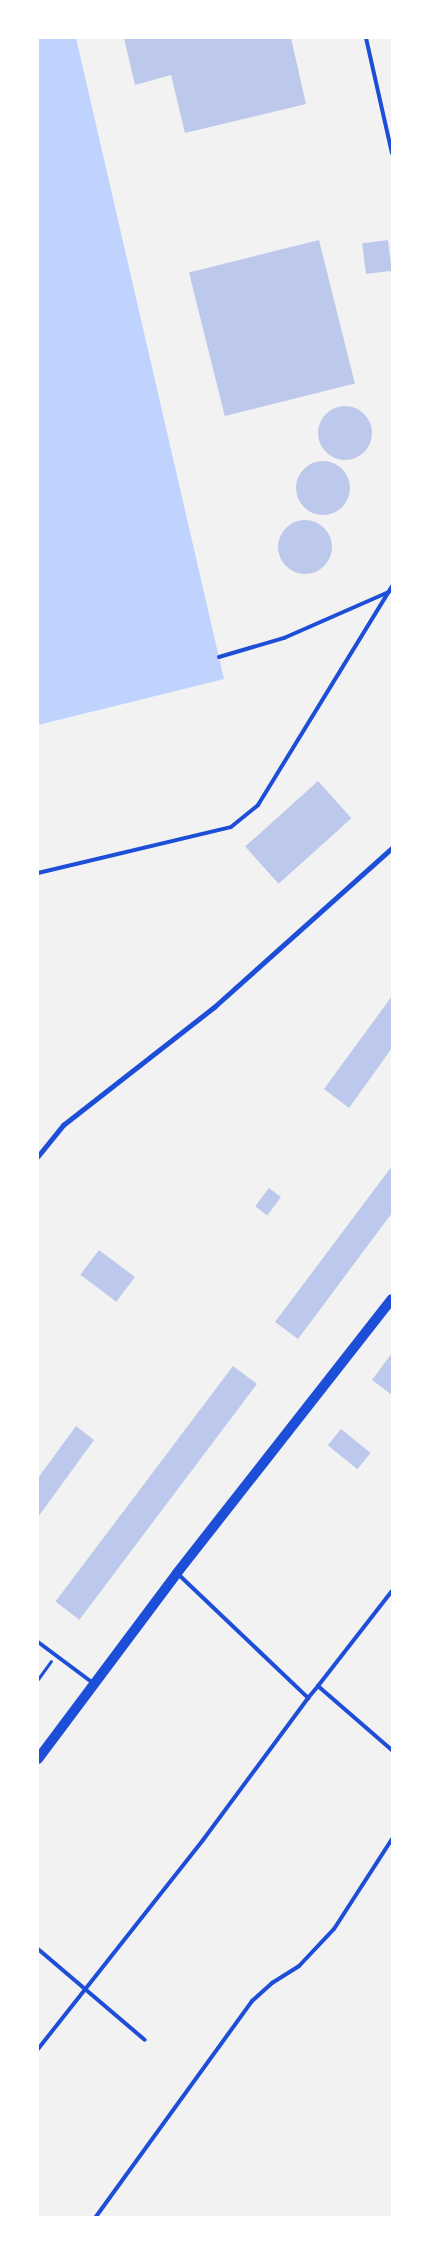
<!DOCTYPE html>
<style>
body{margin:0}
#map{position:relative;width:430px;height:2255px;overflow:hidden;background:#f2f2f2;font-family:Helvetica,sans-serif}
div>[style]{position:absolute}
.water>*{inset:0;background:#bfd3fe}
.building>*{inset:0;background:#bdc9ec;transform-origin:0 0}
.round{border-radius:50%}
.path>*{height:3px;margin:-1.5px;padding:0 1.5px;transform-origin:1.5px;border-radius:1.5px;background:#1d4ed8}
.service>*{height:4px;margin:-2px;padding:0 2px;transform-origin:2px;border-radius:2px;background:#1d4ed8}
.minor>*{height:5px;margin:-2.5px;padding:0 2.5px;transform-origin:2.5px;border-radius:2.5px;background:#1d4ed8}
.secondary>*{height:10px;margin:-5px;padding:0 5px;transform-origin:5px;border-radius:5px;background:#1d4ed8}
span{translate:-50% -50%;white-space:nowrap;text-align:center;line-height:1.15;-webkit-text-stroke:4.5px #fff;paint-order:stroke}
.frame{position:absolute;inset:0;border:39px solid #fff;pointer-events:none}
</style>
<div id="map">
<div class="water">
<i style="clip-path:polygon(38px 38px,76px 38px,224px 679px,38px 725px)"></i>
</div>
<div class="building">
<i style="clip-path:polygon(124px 38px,291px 38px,306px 104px,185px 133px,171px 75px,135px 85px)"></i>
<i style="left:319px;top:240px;width:148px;height:134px;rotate:76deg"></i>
<i style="left:388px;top:240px;width:31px;height:26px;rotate:83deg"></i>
<i class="round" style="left:318px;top:406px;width:54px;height:54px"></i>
<i class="round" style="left:296px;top:461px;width:54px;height:54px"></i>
<i class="round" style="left:278px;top:520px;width:54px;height:54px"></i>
<i style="left:318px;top:781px;width:50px;height:98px;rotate:48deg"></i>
<i style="clip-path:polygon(392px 996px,392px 1048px,349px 1108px,324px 1089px)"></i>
<i style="clip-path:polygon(392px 1166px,392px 1213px,298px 1339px,275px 1322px)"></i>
<i style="left:269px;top:1188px;width:15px;height:23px;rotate:37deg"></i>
<i style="left:99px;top:1250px;width:45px;height:31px;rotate:37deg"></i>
<i style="clip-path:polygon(392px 1353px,392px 1395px,372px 1380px)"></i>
<i style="left:233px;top:1366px;width:30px;height:295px;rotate:37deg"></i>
<i style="clip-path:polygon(76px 1426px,94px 1440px,38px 1517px,38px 1478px)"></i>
<i style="left:341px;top:1429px;width:38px;height:21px;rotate:39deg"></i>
</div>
<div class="path">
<i style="left:38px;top:1679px;width:22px;rotate:-54deg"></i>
</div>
<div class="service">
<i style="left:366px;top:38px;width:118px;rotate:77.3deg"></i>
<i style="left:219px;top:657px;width:68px;rotate:-16.3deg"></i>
<i style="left:284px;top:638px;width:115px;rotate:-23.7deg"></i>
<i style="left:38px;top:873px;width:198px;rotate:-13.4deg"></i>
<i style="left:231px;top:827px;width:35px;rotate:-39deg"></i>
<i style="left:258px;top:805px;width:257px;rotate:-58.5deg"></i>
<i style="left:178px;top:1574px;width:180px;rotate:43.6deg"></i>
<i style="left:308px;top:1698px;width:16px;rotate:-50deg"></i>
<i style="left:318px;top:1686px;width:98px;rotate:40.9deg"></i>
<i style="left:38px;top:1642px;width:69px;rotate:36.7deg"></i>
<i style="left:318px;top:1686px;width:120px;rotate:-52.1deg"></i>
<i style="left:38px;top:1949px;width:140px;rotate:40.4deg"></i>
<i style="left:38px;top:2049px;width:266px;rotate:-51.7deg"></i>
<i style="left:203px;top:1840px;width:177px;rotate:-53.5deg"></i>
<i style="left:95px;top:2218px;width:268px;rotate:-54.1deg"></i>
<i style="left:252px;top:2001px;width:27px;rotate:-42deg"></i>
<i style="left:272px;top:1983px;width:32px;rotate:-32deg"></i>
<i style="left:299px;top:1966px;width:51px;rotate:-46.6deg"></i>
<i style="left:334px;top:1929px;width:107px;rotate:-57.2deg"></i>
</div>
<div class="minor">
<i style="left:38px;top:1156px;width:40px;rotate:-51deg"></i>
<i style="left:63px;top:1125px;width:192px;rotate:-38deg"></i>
<i style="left:214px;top:1007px;width:239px;rotate:-41.8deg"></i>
</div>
<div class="secondary">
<i style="left:38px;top:1759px;width:232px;rotate:-53.2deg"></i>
<i style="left:177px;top:1573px;width:348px;rotate:-51.9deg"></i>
</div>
<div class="frame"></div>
</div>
